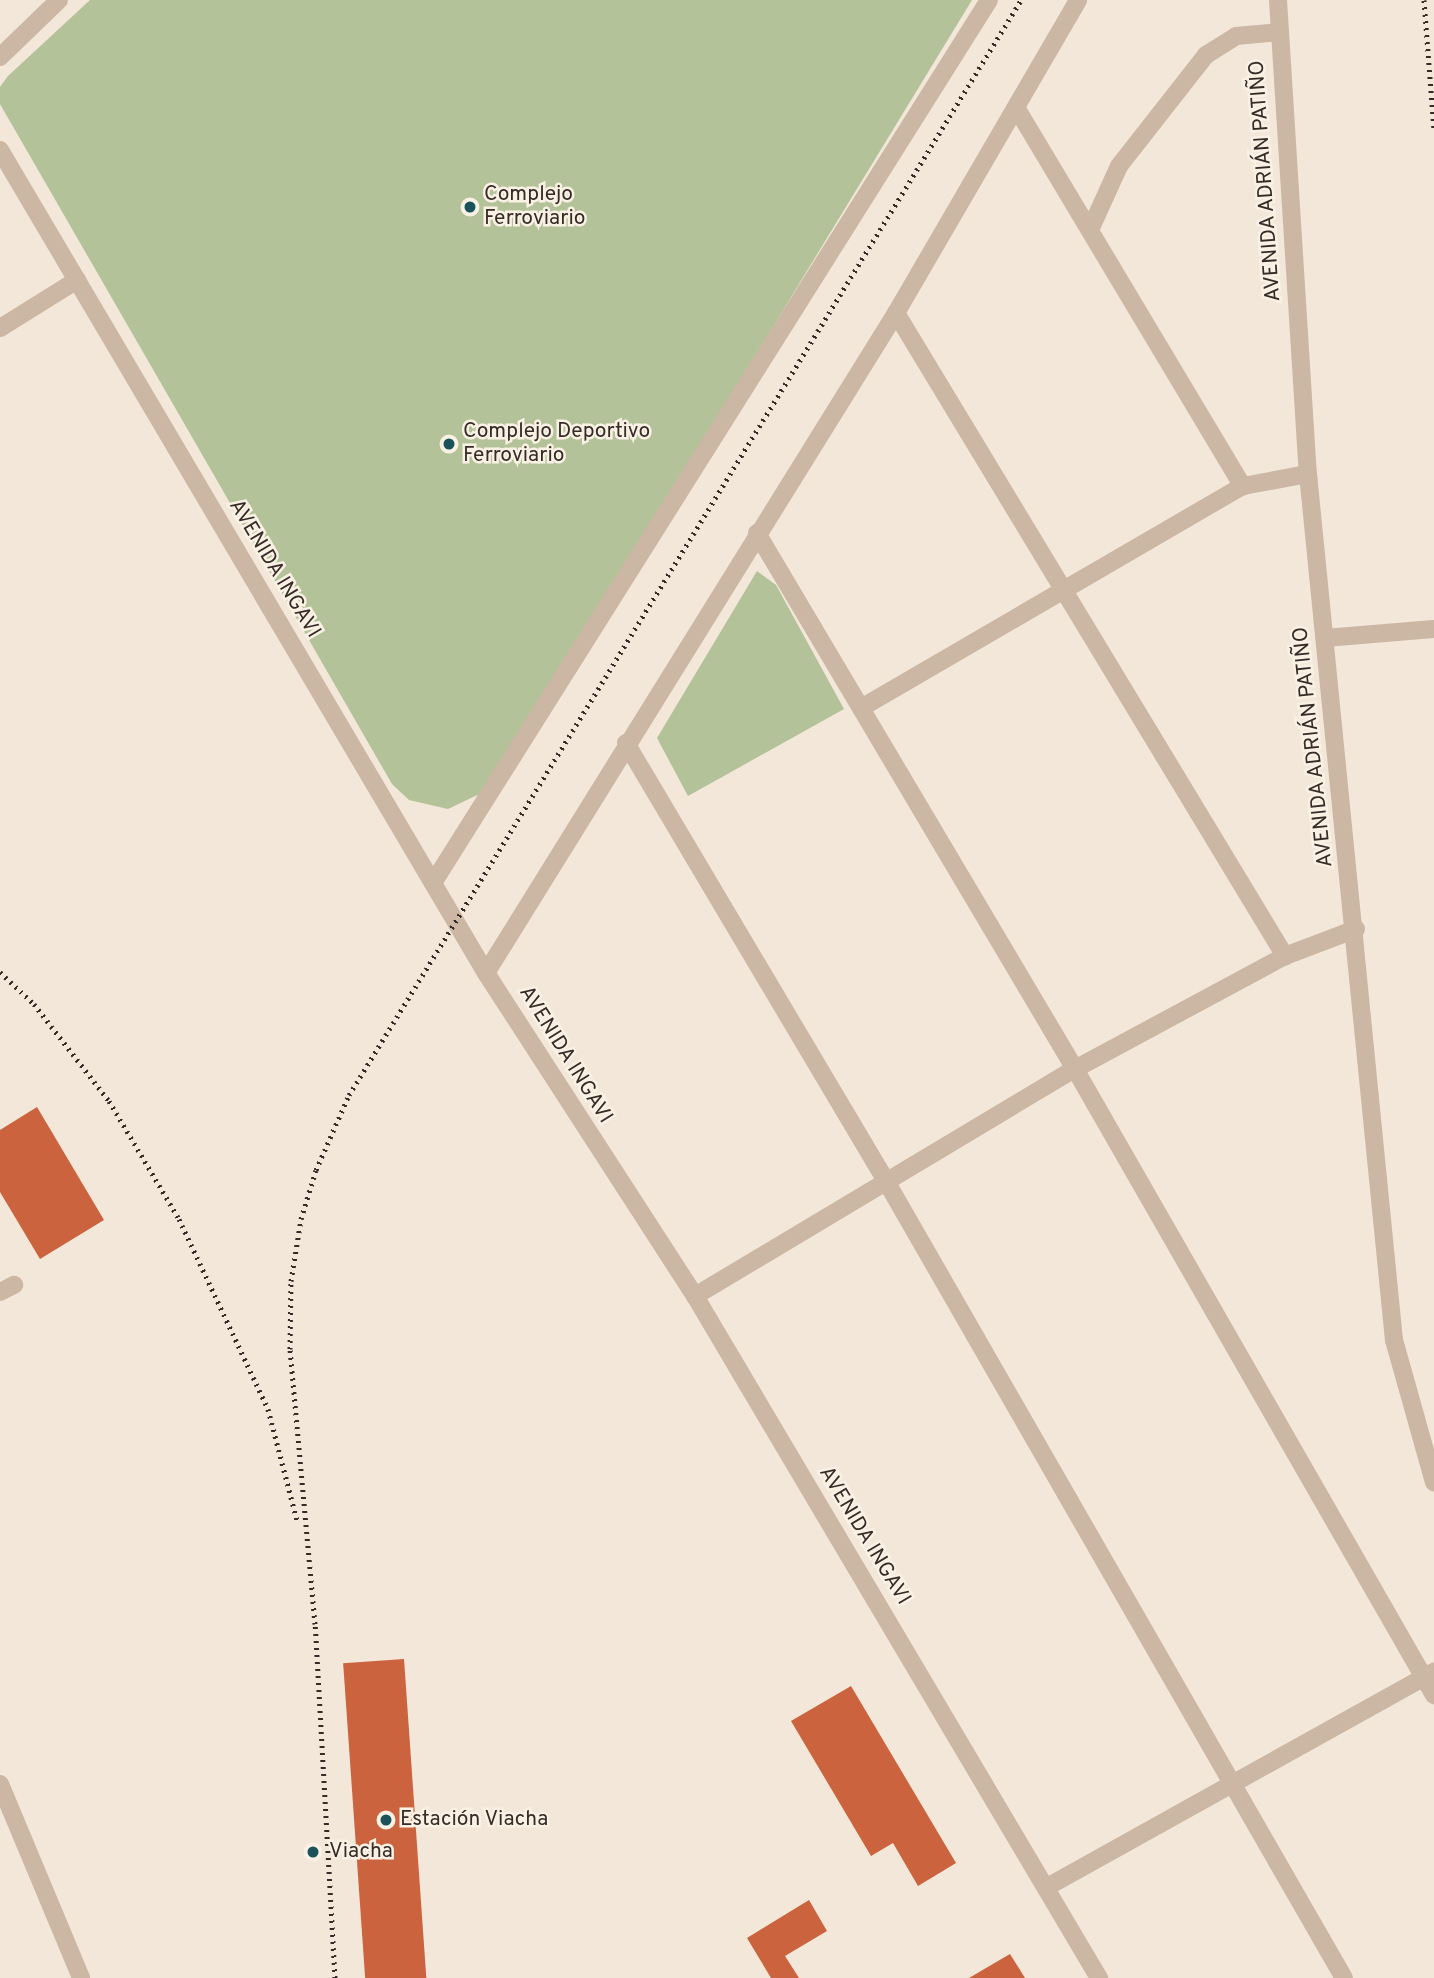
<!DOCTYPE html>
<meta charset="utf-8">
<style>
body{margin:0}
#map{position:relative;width:1434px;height:1978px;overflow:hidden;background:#f2e7d8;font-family:Overpass,sans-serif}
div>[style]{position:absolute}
.green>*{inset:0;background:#b3c298}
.building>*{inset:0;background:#cb633e;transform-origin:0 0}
.service>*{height:18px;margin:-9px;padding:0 9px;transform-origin:9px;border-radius:9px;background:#cbb7a4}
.minor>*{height:18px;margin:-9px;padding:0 9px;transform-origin:9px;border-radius:9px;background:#cbb7a4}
.tertiary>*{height:18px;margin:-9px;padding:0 9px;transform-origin:9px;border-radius:9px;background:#cbb7a4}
.rail>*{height:5px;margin-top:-2.5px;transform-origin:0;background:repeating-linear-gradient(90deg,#362b26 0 2px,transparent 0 7px)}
.dots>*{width:19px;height:19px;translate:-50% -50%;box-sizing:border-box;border:4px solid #faf1e5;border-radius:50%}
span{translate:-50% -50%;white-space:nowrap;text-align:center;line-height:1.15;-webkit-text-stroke:5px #faf1e5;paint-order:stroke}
.street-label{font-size:21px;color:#362b26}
.poi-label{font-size:21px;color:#362b26}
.left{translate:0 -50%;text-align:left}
</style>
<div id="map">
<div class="green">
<i style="clip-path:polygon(90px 0,972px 0,492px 788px,448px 809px,409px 800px,392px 784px,0 104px,0 87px,8px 76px)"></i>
<i style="clip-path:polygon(757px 571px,776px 585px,844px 709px,688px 796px,657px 738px)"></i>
</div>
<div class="building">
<i style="clip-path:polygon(37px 1107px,104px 1220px,40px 1259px,0 1192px,0 1130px)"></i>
<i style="left:404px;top:1659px;width:320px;height:61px;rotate:86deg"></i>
<i style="clip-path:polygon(851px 1686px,956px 1863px,918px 1886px,893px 1843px,871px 1856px,791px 1721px)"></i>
<i style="clip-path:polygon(809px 1900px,827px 1931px,785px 1956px,799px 1978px,771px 1978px,747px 1938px)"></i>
<i style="clip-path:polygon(1010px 1954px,1025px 1978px,969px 1978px)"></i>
</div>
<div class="service">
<i style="left:0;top:1292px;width:16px;rotate:-27deg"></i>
</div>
<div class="minor">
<i style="left:0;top:57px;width:82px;rotate:-44deg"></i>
<i style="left:1017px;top:109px;width:440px;rotate:59.1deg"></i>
<i style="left:1090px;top:230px;width:70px;rotate:-65.6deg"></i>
<i style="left:1119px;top:166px;width:141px;rotate:-51.9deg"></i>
<i style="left:1206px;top:55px;width:36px;rotate:-32deg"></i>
<i style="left:1236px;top:36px;width:44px;rotate:-5.2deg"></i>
<i style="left:896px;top:313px;width:752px;rotate:58.83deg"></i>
<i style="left:757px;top:533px;width:623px;rotate:59.32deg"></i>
<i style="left:1075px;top:1069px;width:722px;rotate:60.17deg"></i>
<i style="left:1325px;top:638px;width:109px;rotate:-4.7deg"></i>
<i style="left:861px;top:708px;width:442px;rotate:-30.2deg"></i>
<i style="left:1243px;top:486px;width:66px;rotate:-10.5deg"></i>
<i style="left:626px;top:743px;width:509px;rotate:59.31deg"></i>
<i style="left:886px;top:1181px;width:919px;rotate:60.12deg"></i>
<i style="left:433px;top:883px;width:1043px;rotate:-57.8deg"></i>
<i style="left:486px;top:973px;width:777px;rotate:-58.15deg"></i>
<i style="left:896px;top:313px;width:362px;rotate:-59.8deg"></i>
<i style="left:695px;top:1296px;width:443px;rotate:-30.9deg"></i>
<i style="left:1075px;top:1069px;width:238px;rotate:-28.3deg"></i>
<i style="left:1285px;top:956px;width:76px;rotate:-20.8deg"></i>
<i style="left:0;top:1784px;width:210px;rotate:67.3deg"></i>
<i style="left:1047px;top:1887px;width:443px;rotate:-29.1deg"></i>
</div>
<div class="tertiary">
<i style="left:1278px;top:0;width:475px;rotate:86.4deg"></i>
<i style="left:1308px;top:474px;width:870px;rotate:84.33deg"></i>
<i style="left:1394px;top:1340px;width:148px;rotate:74.3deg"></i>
<i style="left:0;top:150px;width:956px;rotate:59.44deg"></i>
<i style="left:486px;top:973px;width:385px;rotate:57.1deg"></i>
<i style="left:695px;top:1296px;width:793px;rotate:59.36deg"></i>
<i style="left:0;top:328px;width:91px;rotate:-31.9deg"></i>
</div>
<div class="rail">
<i style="left:1424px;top:0;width:130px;rotate:85.6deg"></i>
<i style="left:0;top:972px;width:47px;rotate:43.3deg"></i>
<i style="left:34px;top:1004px;width:123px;rotate:52.3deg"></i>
<i style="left:109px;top:1101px;width:137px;rotate:59.3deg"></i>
<i style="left:179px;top:1219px;width:210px;rotate:64.9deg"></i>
<i style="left:268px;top:1409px;width:115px;rotate:75.4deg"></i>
<i style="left:335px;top:1978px;width:355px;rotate:-93.2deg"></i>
<i style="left:315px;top:1624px;width:276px;rotate:-95.2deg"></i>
<i style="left:290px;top:1349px;width:68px;rotate:-89.2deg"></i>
<i style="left:291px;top:1281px;width:63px;rotate:-80.8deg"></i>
<i style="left:301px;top:1219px;width:51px;rotate:-73deg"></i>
<i style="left:316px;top:1170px;width:82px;rotate:-66.3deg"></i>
<i style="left:349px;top:1095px;width:1285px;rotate:-58.46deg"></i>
</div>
<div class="dots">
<i style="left:470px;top:207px;background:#1a5359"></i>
<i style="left:449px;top:444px;background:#1a5359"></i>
<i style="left:386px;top:1820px;background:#1a5359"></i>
<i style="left:313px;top:1852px;background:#1a5359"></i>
</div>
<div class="street-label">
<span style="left:1266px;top:181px;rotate:-94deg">AVENIDA ADRIÁN PATIÑO</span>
<span style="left:274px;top:569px;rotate:59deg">AVENIDA INGAVI</span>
<span style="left:1314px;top:747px;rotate:-96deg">AVENIDA ADRIÁN PATIÑO</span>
<span style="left:565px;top:1055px;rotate:58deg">AVENIDA INGAVI</span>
<span style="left:864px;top:1536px;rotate:59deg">AVENIDA INGAVI</span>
</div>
<div class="poi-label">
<span class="left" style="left:484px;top:207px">Complejo<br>Ferroviario</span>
<span class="left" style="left:463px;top:444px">Complejo Deportivo<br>Ferroviario</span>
<span class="left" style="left:400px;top:1820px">Estación Viacha</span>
<span class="left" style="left:329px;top:1852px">Viacha</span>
</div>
</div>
